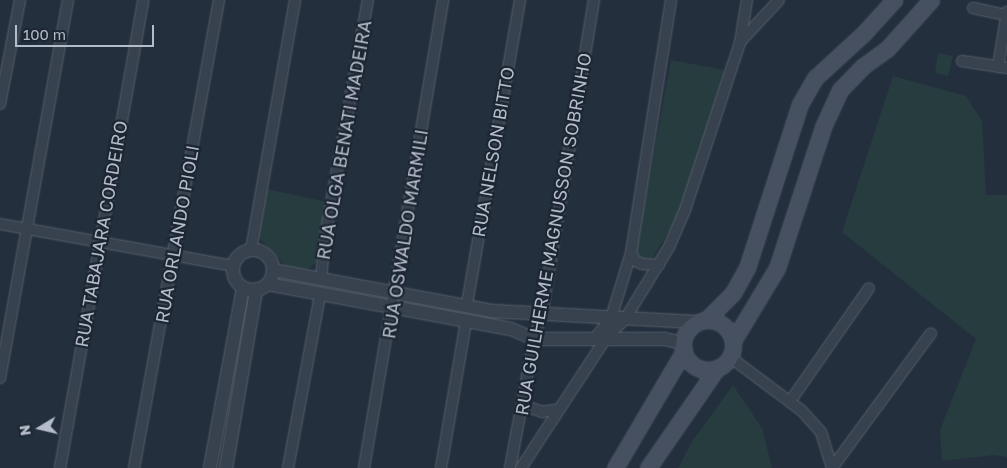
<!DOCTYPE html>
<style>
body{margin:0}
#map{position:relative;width:1007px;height:468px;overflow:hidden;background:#242f3e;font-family:"Golos Text",sans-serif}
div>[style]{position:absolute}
.green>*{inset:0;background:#263c3f}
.roads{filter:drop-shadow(0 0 1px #565f6c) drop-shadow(0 0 1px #565f6c)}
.minor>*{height:10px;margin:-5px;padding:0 5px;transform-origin:5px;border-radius:5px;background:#38414e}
.tertiary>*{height:12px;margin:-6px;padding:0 6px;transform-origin:6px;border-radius:6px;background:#38414e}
.tertiary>.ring{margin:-6px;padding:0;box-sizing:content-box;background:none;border:12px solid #38414e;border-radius:50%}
.secondary>*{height:15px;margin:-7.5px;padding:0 7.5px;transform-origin:7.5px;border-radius:7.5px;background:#465061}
.secondary>.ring{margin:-7.5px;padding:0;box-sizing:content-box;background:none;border:15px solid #465061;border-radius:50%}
span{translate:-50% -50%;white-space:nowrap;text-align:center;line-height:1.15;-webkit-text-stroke:4.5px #1d2633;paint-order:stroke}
.street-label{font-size:18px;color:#b4bcc9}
.north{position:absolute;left:15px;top:403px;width:50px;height:50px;-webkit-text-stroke:4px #1d2633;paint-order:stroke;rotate:261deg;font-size:14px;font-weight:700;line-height:20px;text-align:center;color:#b4bcc9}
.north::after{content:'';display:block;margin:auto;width:18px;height:22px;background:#b4bcc9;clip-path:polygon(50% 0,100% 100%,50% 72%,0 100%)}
.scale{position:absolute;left:15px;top:25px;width:139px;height:22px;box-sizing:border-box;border:2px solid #b4bcc9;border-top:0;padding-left:6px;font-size:15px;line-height:18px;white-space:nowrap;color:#b4bcc9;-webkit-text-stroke:4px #1d2633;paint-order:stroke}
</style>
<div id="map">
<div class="green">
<i style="clip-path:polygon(938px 53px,953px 56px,948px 76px,935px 73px)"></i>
<i style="clip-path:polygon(671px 60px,725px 70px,680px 215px,650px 261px,640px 259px,636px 250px)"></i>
<i style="clip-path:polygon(893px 76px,966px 96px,982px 121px,986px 195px,1007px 195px,1007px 457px,994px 455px,942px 461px,940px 430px,976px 339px,842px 232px)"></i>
<i style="clip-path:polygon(267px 189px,327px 202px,317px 262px,308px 269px,286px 266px,258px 237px)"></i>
<i style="clip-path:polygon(733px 385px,762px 428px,772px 468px,678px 468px,693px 440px)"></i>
</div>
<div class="roads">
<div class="minor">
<i style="left:973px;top:8px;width:35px;rotate:12deg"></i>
<i style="left:740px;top:42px;width:57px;rotate:-47.1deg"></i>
<i style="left:962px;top:61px;width:46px;rotate:8.8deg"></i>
<i style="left:998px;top:67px;width:56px;rotate:-80.7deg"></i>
<i style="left:0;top:104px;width:106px;rotate:-79.1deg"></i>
<i style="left:0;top:224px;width:237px;rotate:10.2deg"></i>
<i style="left:251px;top:250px;width:254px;rotate:-80deg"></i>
<i style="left:631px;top:253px;width:9px;rotate:63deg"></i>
<i style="left:635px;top:261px;width:8px;rotate:23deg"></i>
<i style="left:642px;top:264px;width:17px;rotate:3deg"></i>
<i style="left:321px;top:280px;width:44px;rotate:-84.8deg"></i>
<i style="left:325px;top:236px;width:240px;rotate:-79.7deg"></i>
<i style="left:467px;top:304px;width:309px;rotate:-80.1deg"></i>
<i style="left:595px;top:338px;width:26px;rotate:-51deg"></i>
<i style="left:611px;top:318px;width:68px;rotate:-72.9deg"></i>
<i style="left:631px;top:253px;width:256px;rotate:-81deg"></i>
<i style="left:730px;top:357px;width:90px;rotate:36.9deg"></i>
<i style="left:802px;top:411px;width:28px;rotate:48deg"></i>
<i style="left:821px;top:432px;width:38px;rotate:73deg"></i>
<i style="left:0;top:378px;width:384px;rotate:-79.8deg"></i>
<i style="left:791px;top:400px;width:136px;rotate:-55.1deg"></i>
<i style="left:522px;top:405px;width:21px;rotate:19deg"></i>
<i style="left:542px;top:412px;width:18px;rotate:-9deg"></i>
<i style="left:60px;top:468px;width:475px;rotate:-79.9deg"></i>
<i style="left:134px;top:468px;width:476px;rotate:-79.7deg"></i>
<i style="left:288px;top:468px;width:175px;rotate:-79.5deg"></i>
<i style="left:364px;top:468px;width:475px;rotate:-80.4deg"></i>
<i style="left:441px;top:468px;width:148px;rotate:-80.3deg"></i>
<i style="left:510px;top:468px;width:131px;rotate:-79.5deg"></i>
<i style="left:534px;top:339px;width:26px;rotate:-72deg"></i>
<i style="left:542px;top:314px;width:318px;rotate:-80.6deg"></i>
<i style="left:521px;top:468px;width:155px;rotate:-56.8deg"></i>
<i style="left:606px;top:338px;width:27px;rotate:-45deg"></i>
<i style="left:625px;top:319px;width:84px;rotate:-58.6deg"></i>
<i style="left:669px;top:247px;width:40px;rotate:-66.6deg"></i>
<i style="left:685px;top:210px;width:176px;rotate:-71.8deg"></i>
<i style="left:740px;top:43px;width:44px;rotate:-80.8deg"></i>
<i style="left:832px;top:468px;width:167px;rotate:-53.7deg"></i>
</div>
<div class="tertiary">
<i class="ring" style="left:233px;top:250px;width:28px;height:28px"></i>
<i style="left:273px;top:270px;width:223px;rotate:10.6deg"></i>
<i style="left:492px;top:311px;width:204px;rotate:3.1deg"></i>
<i style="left:268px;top:284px;width:247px;rotate:10.5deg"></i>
<i style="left:511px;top:329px;width:25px;rotate:23deg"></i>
<i style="left:534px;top:339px;width:131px"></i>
<i style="left:665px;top:339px;width:18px;rotate:13deg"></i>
<i style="left:210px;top:468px;width:183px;rotate:-79.6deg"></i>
<i style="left:226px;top:468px;width:181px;rotate:-80.4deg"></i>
</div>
<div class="secondary">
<i class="ring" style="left:683px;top:320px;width:35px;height:35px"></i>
<i style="left:706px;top:320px;width:38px;rotate:-45deg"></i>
<i style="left:733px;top:293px;width:29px;rotate:-61deg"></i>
<i style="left:747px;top:268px;width:172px;rotate:-72.1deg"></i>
<i style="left:800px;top:104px;width:30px;rotate:-60deg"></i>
<i style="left:815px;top:78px;width:67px;rotate:-42.6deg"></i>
<i style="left:864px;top:33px;width:45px;rotate:-47.7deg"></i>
<i style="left:733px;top:341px;width:85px;rotate:-58.9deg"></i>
<i style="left:777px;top:268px;width:148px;rotate:-71.9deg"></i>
<i style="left:823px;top:127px;width:41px;rotate:-65.3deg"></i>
<i style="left:840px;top:90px;width:32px;rotate:-46deg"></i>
<i style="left:862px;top:67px;width:31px;rotate:-36deg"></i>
<i style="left:887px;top:49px;width:66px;rotate:-48.1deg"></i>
<i style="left:615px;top:468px;width:136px;rotate:-59.5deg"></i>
<i style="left:648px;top:468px;width:121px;rotate:-55.4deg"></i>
</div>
</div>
<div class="street-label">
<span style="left:344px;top:140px;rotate:-80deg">RUA OLGA BENATI MADEIRA</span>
<span style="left:493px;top:152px;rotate:-80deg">RUA NELSON BITTO</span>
<span style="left:101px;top:234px;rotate:-80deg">RUA TABAJARA CORDEIRO</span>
<span style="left:177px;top:234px;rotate:-80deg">RUA ORLANDO PIOLI</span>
<span style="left:405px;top:234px;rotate:-81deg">RUA OSWALDO MARMILI</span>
<span style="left:553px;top:234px;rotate:-80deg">RUA GUILHERME MAGNUSSON SOBRINHO</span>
</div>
<div class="north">N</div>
<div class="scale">100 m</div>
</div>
